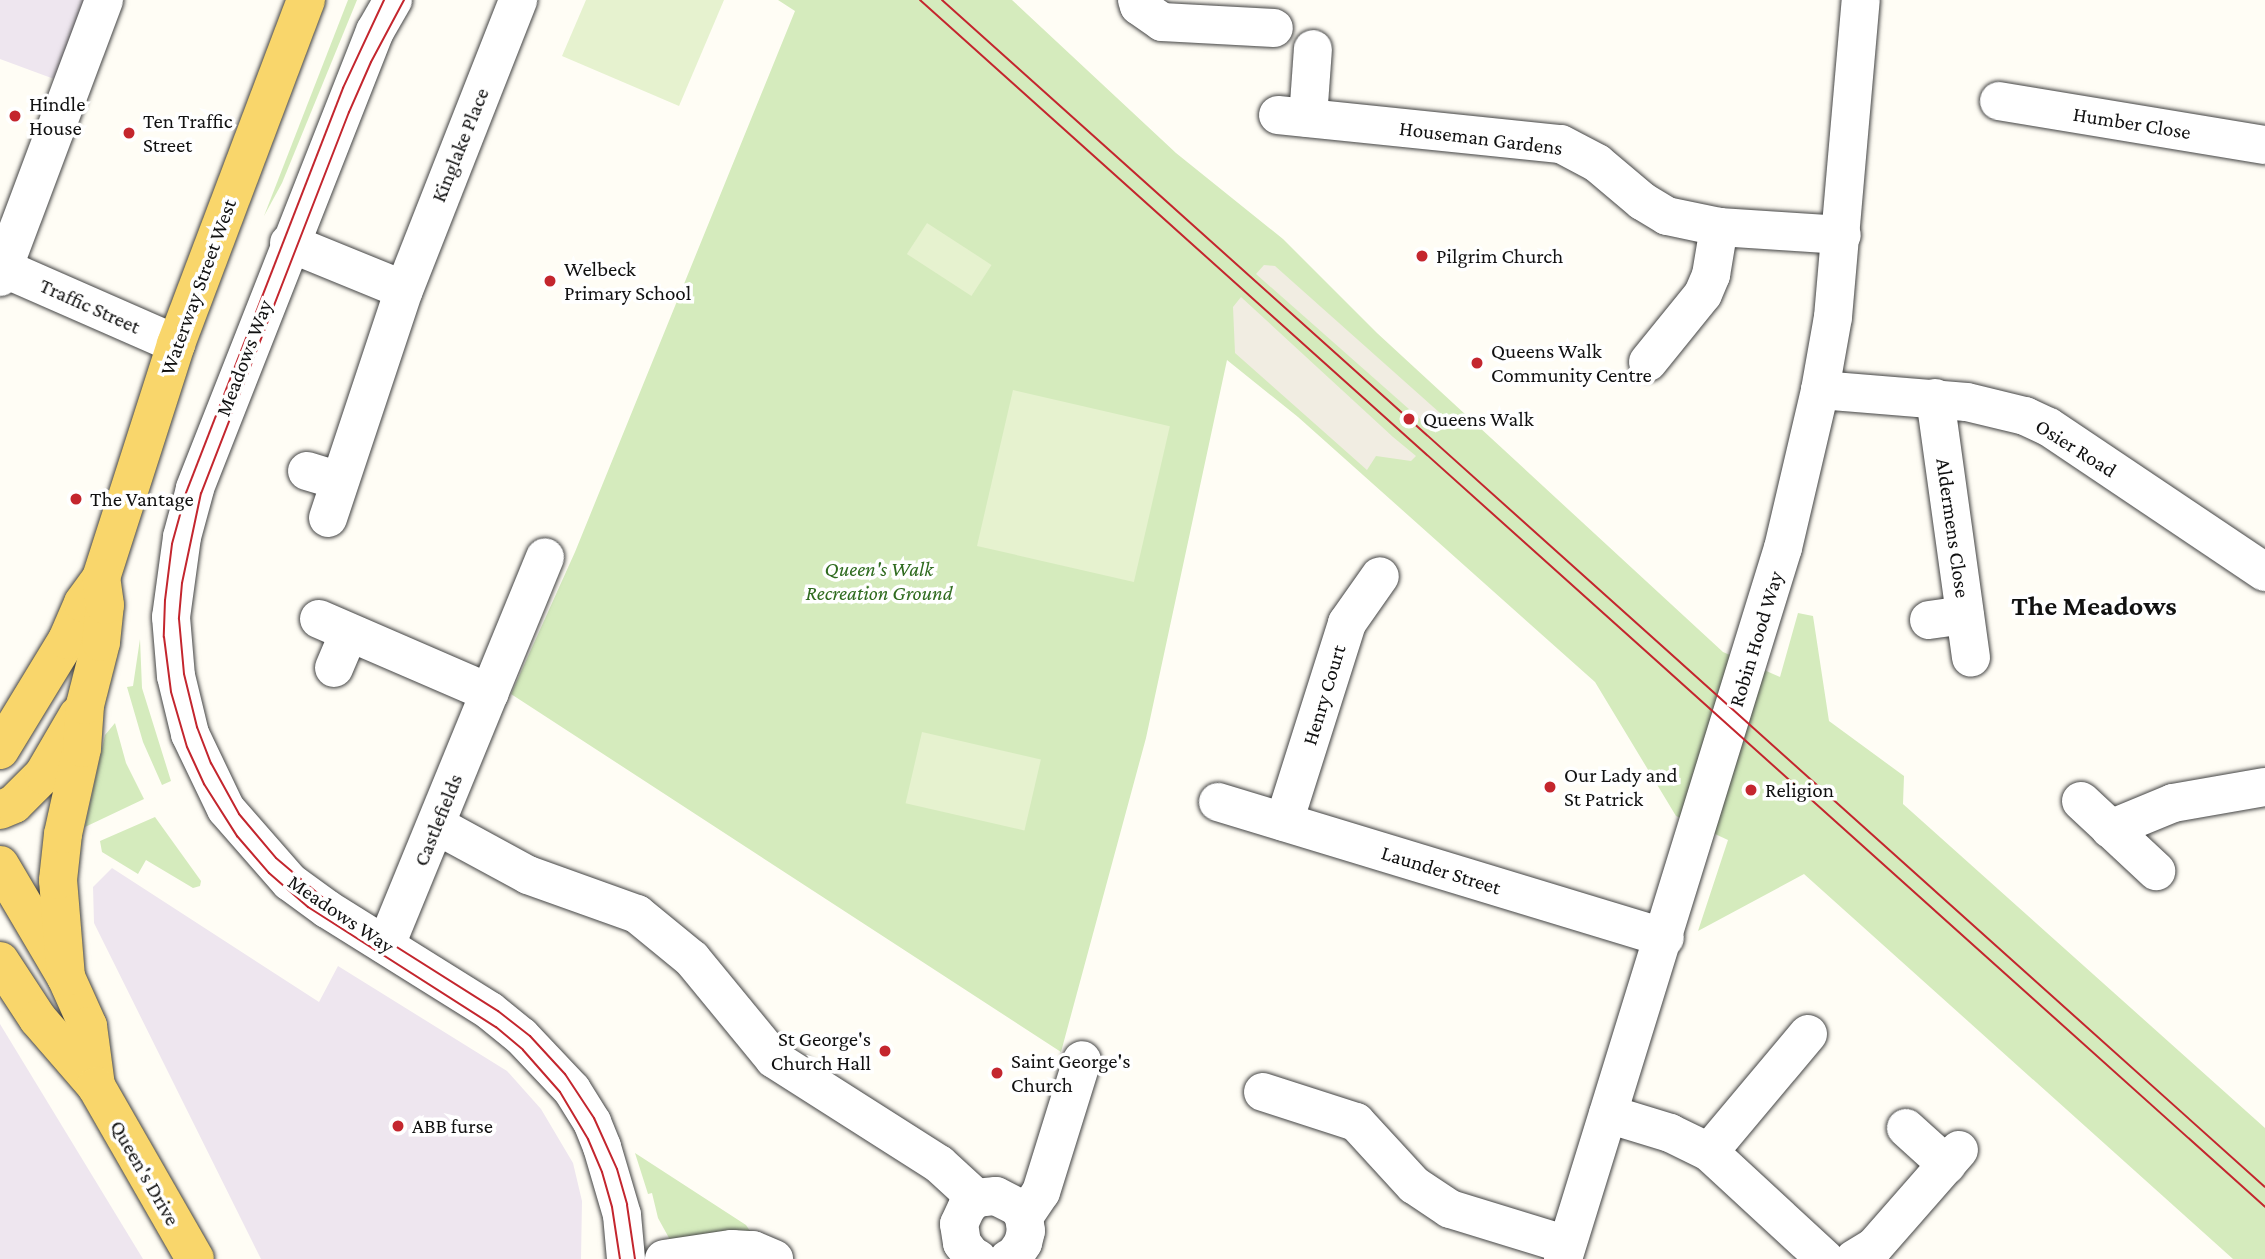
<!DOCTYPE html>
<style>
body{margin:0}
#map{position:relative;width:2265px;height:1259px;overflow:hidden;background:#fffdf5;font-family:"Crimson Pro",serif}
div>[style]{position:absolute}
.industrial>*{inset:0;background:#eee6ef}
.green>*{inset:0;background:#d5ebbd}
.pitch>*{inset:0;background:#e6f2cf;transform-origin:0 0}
.plaza>*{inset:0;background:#f1ede2}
.roads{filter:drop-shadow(0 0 2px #444) drop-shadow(0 0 2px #444)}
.minor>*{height:38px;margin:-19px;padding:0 19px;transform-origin:19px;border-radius:19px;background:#fff}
.major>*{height:38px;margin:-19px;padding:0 19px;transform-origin:19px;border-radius:19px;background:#f9d66b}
.tram>*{height:2px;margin:-1px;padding:0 1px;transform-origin:1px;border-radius:1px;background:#c4262e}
.dots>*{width:19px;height:19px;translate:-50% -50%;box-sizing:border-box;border:4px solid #fff;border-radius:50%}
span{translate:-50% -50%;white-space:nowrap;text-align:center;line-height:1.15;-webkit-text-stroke:7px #fff;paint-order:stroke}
.poi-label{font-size:21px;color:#111}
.left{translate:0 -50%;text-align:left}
.right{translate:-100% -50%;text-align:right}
.street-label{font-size:21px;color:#111}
.park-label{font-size:21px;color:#2f6b1f;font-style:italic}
.district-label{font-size:28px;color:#111;font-weight:700}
</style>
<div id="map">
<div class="industrial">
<i style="clip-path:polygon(0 0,104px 0,73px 86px,0 59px)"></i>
<i style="clip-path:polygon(112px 868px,319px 1002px,338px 966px,507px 1071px,541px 1109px,573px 1163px,582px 1201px,581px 1259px,261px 1259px,94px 923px,93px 887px)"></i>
<i style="clip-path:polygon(0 1024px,143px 1259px,0 1259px)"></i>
</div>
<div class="green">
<i style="clip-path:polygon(348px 0,357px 0,282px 183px,264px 216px)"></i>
<i style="clip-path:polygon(778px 0,1012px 0,1176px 153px,1283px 239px,1377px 333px,1723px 652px,1780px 677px,1798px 613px,1813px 616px,1829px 721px,1904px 776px,1903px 804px,2265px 1128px,2265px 1259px,2233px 1259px,1804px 874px,1698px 931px,1728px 840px,1676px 816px,1595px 682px,1298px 417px,1227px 360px,1146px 738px,1061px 1052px,511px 694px,575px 552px,795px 11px)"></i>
<i style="clip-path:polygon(140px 639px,142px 688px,171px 781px,162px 785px,143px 742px,127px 687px,133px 686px)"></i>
<i style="clip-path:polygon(115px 723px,126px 763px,144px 799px,85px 827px,105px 735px)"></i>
<i style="clip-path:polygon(155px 817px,201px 881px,200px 886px,193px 888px,146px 860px,138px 874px,102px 852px,100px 841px)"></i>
<i style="clip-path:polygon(635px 1153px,746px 1225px,756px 1240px,679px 1243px,669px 1238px,658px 1218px,652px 1193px,648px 1194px)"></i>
</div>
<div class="pitch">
<i style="clip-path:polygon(586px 0,724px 0,679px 106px,562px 56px)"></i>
<i style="left:927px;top:223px;width:77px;height:37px;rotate:33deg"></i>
<i style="left:1013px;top:390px;width:161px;height:160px;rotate:13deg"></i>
<i style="left:922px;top:732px;width:122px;height:73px;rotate:13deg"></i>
</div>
<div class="plaza">
<i style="clip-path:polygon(1264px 265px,1275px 266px,1440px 413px,1436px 433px,1256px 274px)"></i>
<i style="clip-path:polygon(1241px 297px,1393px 437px,1416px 456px,1411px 461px,1376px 456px,1367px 470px,1235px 353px,1233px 307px)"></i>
</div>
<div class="roads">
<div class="minor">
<i style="left:393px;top:0;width:36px;rotate:120deg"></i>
<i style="left:375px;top:31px;width:492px;rotate:111.5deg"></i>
<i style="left:195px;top:489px;width:50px;rotate:105.2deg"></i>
<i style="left:182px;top:537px;width:81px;rotate:97.8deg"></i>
<i style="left:171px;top:617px;width:59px;rotate:85.2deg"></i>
<i style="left:176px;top:676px;width:60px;rotate:76.4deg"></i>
<i style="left:190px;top:734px;width:83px;rotate:64.4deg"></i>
<i style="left:226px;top:809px;width:97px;rotate:48.8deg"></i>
<i style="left:290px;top:882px;width:46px;rotate:36.1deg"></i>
<i style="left:327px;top:909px;width:192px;rotate:32deg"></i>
<i style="left:490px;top:1011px;width:40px;rotate:39deg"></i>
<i style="left:521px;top:1036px;width:74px;rotate:46.6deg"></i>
<i style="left:572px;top:1090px;width:38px;rotate:58deg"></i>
<i style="left:592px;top:1122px;width:27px;rotate:68deg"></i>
<i style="left:602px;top:1147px;width:71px;rotate:73.6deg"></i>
<i style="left:622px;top:1215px;width:44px;rotate:84.8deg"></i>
<i style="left:1137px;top:0;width:6px;rotate:72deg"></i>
<i style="left:1139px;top:6px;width:28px;rotate:35deg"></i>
<i style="left:1162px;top:22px;width:112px;rotate:3.1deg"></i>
<i style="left:1999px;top:101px;width:270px;rotate:9.4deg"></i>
<i style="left:1278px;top:115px;width:284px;rotate:5.9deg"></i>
<i style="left:1561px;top:144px;width:41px;rotate:27.8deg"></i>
<i style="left:1597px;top:163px;width:59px;rotate:40.2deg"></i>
<i style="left:1642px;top:201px;width:29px;rotate:31deg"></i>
<i style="left:1667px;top:216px;width:53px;rotate:11.9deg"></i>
<i style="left:1719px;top:227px;width:123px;rotate:3.7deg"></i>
<i style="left:1308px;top:118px;width:69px;rotate:-85.9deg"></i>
<i style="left:289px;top:243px;width:124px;rotate:22.2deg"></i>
<i style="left:3px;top:268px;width:189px;rotate:23.7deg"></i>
<i style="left:0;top:277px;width:296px;rotate:-69.4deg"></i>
<i style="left:1648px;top:362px;width:87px;rotate:-51deg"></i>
<i style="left:1703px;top:294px;width:21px;rotate:-67deg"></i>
<i style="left:1711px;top:275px;width:49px;rotate:-80.5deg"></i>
<i style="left:1820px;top:390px;width:147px;rotate:4.7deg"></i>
<i style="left:1967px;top:402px;width:60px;rotate:13.6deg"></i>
<i style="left:2025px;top:416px;width:26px;rotate:25deg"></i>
<i style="left:2049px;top:427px;width:260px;rotate:33.9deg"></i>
<i style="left:1935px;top:398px;width:262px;rotate:82.1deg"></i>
<i style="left:307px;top:471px;width:34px;rotate:17deg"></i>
<i style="left:328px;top:518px;width:240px;rotate:-71.6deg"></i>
<i style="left:404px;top:290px;width:312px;rotate:-68.5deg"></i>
<i style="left:319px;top:619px;width:186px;rotate:23.4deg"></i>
<i style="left:1929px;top:620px;width:36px;rotate:-8deg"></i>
<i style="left:334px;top:668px;width:38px;rotate:-67deg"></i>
<i style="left:2081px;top:801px;width:103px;rotate:43deg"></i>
<i style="left:1218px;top:802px;width:467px;rotate:16.9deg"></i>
<i style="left:1284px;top:822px;width:209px;rotate:-72.4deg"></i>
<i style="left:1347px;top:623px;width:57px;rotate:-54.9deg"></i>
<i style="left:436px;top:825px;width:105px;rotate:28.5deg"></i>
<i style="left:528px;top:875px;width:116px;rotate:19.7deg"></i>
<i style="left:637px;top:914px;width:71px;rotate:39.3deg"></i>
<i style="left:692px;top:959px;width:129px;rotate:50.6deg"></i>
<i style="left:774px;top:1059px;width:196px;rotate:32.5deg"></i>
<i style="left:939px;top:1164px;width:50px;rotate:42.6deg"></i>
<i style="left:2110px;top:829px;width:68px;rotate:-22.4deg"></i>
<i style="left:2173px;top:803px;width:93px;rotate:-9.9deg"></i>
<i style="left:386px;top:945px;width:419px;rotate:-67.7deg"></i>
<i style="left:1263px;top:1092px;width:98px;rotate:17.9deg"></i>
<i style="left:1356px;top:1122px;width:86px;rotate:47.4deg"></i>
<i style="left:1414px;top:1185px;width:43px;rotate:33.7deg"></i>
<i style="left:1450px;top:1209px;width:122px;rotate:17.1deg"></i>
<i style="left:1608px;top:1114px;width:65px;rotate:17deg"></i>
<i style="left:1670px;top:1133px;width:43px;rotate:26deg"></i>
<i style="left:1709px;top:1152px;width:158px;rotate:42.7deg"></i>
<i style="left:1906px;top:1128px;width:55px;rotate:42.1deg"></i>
<i style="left:1709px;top:1152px;width:154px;rotate:-50deg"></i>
<i style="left:1024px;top:1217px;width:30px;rotate:-56deg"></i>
<i style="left:1041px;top:1192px;width:138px;rotate:-72.7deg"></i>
<i style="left:664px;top:1259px;width:69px;rotate:-8.4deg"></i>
<i style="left:732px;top:1249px;width:21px;rotate:3deg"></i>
<i style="left:753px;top:1250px;width:23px;rotate:23deg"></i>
<i style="left:978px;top:1259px;width:8px;rotate:-150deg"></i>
<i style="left:971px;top:1255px;width:15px;rotate:-127deg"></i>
<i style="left:962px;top:1243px;width:19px;rotate:-99deg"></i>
<i style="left:959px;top:1224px;width:19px;rotate:-65deg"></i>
<i style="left:967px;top:1207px;width:13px;rotate:-45deg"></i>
<i style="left:976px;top:1198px;width:20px;rotate:-6deg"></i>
<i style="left:996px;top:1196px;width:25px;rotate:27deg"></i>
<i style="left:1018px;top:1207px;width:12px;rotate:59deg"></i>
<i style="left:1024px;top:1217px;width:14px;rotate:82deg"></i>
<i style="left:1026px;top:1231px;width:12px;rotate:104deg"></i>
<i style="left:1023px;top:1243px;width:14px;rotate:124deg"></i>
<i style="left:1015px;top:1255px;width:8px;rotate:150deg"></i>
<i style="left:1563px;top:1259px;width:744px;rotate:-72.81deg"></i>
<i style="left:1783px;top:548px;width:162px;rotate:-76.8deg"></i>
<i style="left:1820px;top:390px;width:74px;rotate:-79.9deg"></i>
<i style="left:1833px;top:317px;width:318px;rotate:-85deg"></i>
<i style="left:1854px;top:1259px;width:23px;rotate:-31deg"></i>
<i style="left:1874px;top:1247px;width:129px;rotate:-48.8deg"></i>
</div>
<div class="major">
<i style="left:0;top:750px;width:129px;rotate:-58.7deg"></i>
<i style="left:67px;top:640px;width:40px;rotate:-66.6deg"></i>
<i style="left:83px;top:603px;width:31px;rotate:-54deg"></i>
<i style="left:101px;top:578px;width:246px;rotate:-72.2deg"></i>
<i style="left:176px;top:344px;width:368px;rotate:-69.3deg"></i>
<i style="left:0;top:810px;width:15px;rotate:-23deg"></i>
<i style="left:14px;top:804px;width:41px;rotate:-45deg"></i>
<i style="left:43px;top:775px;width:69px;rotate:-59.7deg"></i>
<i style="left:0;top:865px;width:130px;rotate:59.5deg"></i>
<i style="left:66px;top:977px;width:54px;rotate:65.8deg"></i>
<i style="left:88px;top:1026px;width:61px;rotate:82.4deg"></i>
<i style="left:0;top:961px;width:69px;rotate:56.8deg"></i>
<i style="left:38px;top:1019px;width:89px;rotate:49.1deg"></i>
<i style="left:96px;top:1086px;width:199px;rotate:60.2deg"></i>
<i style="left:66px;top:977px;width:97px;rotate:-94.7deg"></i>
<i style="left:58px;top:880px;width:46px;rotate:-83.8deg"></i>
<i style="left:63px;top:834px;width:88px;rotate:-77.5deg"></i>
<i style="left:82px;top:748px;width:43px;rotate:-86deg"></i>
<i style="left:85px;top:705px;width:65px;rotate:-75.7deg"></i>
<i style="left:101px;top:642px;width:37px;rotate:-84deg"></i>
<i style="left:105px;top:605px;width:27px;rotate:-98deg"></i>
</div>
</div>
<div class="tram">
<i style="left:384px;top:0;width:97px;rotate:115deg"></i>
<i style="left:343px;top:88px;width:434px;rotate:111.2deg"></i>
<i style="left:186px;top:493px;width:53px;rotate:105.4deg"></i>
<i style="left:172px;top:544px;width:56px;rotate:97.1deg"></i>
<i style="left:165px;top:600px;width:37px;rotate:92deg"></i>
<i style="left:164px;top:637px;width:55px;rotate:82.7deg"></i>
<i style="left:171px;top:692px;width:57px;rotate:73.8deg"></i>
<i style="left:187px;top:747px;width:41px;rotate:65.3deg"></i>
<i style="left:204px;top:784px;width:62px;rotate:57.6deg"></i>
<i style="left:237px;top:836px;width:49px;rotate:49.1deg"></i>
<i style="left:269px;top:873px;width:52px;rotate:41.1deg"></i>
<i style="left:308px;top:907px;width:223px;rotate:32.6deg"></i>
<i style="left:496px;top:1027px;width:35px;rotate:40deg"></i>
<i style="left:523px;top:1050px;width:56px;rotate:48.6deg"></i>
<i style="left:560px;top:1092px;width:55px;rotate:59.2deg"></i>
<i style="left:588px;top:1139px;width:36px;rotate:67deg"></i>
<i style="left:602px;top:1172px;width:36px;rotate:74deg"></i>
<i style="left:612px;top:1207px;width:53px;rotate:81.3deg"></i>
<i style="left:404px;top:0;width:70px;rotate:118deg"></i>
<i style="left:371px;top:62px;width:55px;rotate:113.7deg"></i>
<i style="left:349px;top:112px;width:409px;rotate:111.2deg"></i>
<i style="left:201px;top:493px;width:92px;rotate:101.9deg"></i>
<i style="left:182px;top:583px;width:36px;rotate:95deg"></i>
<i style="left:179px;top:619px;width:55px;rotate:84.8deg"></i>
<i style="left:184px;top:674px;width:55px;rotate:76.2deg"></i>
<i style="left:197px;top:727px;width:39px;rotate:69deg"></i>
<i style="left:211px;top:763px;width:58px;rotate:61.2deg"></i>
<i style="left:239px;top:814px;width:57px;rotate:49.9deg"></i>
<i style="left:276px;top:858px;width:77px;rotate:40.3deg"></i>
<i style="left:335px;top:908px;width:193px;rotate:32.3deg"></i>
<i style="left:498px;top:1011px;width:41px;rotate:38deg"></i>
<i style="left:530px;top:1036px;width:52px;rotate:47.4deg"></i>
<i style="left:565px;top:1074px;width:53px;rotate:56.6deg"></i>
<i style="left:594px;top:1118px;width:56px;rotate:65.7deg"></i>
<i style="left:617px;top:1169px;width:37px;rotate:74deg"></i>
<i style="left:627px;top:1205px;width:55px;rotate:81.6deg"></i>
<i style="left:920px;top:0;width:1807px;rotate:41.9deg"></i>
<i style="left:942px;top:0;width:1777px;rotate:41.9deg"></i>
</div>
<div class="dots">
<i style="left:15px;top:116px;background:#c4262e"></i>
<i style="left:129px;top:133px;background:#c4262e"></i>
<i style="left:1422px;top:256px;background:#c4262e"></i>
<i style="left:550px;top:281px;background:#c4262e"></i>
<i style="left:1477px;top:363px;background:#c4262e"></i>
<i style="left:1409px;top:419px;background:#c4262e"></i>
<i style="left:76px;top:499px;background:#c4262e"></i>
<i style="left:1550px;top:787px;background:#c4262e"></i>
<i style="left:1751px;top:790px;background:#c4262e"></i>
<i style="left:885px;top:1051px;background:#c4262e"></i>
<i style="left:997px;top:1073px;background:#c4262e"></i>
<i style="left:398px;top:1126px;background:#c4262e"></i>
</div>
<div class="poi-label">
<span class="left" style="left:29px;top:116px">Hindle<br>House</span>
<span class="left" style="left:143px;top:133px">Ten Traffic<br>Street</span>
<span class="left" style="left:1436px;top:256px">Pilgrim Church</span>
<span class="left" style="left:564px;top:281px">Welbeck<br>Primary School</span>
<span class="left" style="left:1491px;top:363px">Queens Walk<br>Community Centre</span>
<span class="left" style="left:1423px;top:419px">Queens Walk</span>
<span class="left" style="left:90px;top:499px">The Vantage</span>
<span class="left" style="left:1564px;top:787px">Our Lady and<br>St Patrick</span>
<span class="left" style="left:1765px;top:790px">Religion</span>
<span class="right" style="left:871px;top:1051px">St George's<br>Church Hall</span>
<span class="left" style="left:1011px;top:1073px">Saint George's<br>Church</span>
<span class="left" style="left:412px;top:1126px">ABB furse</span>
</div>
<div class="street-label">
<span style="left:2132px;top:123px;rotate:9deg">Humber Close</span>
<span style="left:1481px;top:138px;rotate:7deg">Houseman Gardens</span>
<span style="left:460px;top:145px;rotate:-68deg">Kinglake Place</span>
<span style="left:198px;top:287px;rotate:-70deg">Waterway Street West</span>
<span style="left:90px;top:306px;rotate:24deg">Traffic Street</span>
<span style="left:244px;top:358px;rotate:-69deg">Meadows Way</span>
<span style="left:2076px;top:448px;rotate:32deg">Osier Road</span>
<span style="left:1953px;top:528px;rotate:82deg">Aldermens Close</span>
<span style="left:1756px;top:639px;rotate:-73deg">Robin Hood Way</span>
<span style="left:1324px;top:695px;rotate:-73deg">Henry Court</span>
<span style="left:438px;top:820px;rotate:-68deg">Castlefields</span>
<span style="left:1441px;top:870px;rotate:17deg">Launder Street</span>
<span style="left:341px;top:914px;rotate:34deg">Meadows Way</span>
<span style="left:145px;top:1173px;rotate:60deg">Queen's Drive</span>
</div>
<div class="park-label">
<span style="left:879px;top:581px">Queen's Walk<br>Recreation Ground</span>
</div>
<div class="district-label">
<span style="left:2094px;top:606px">The Meadows</span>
</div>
</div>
